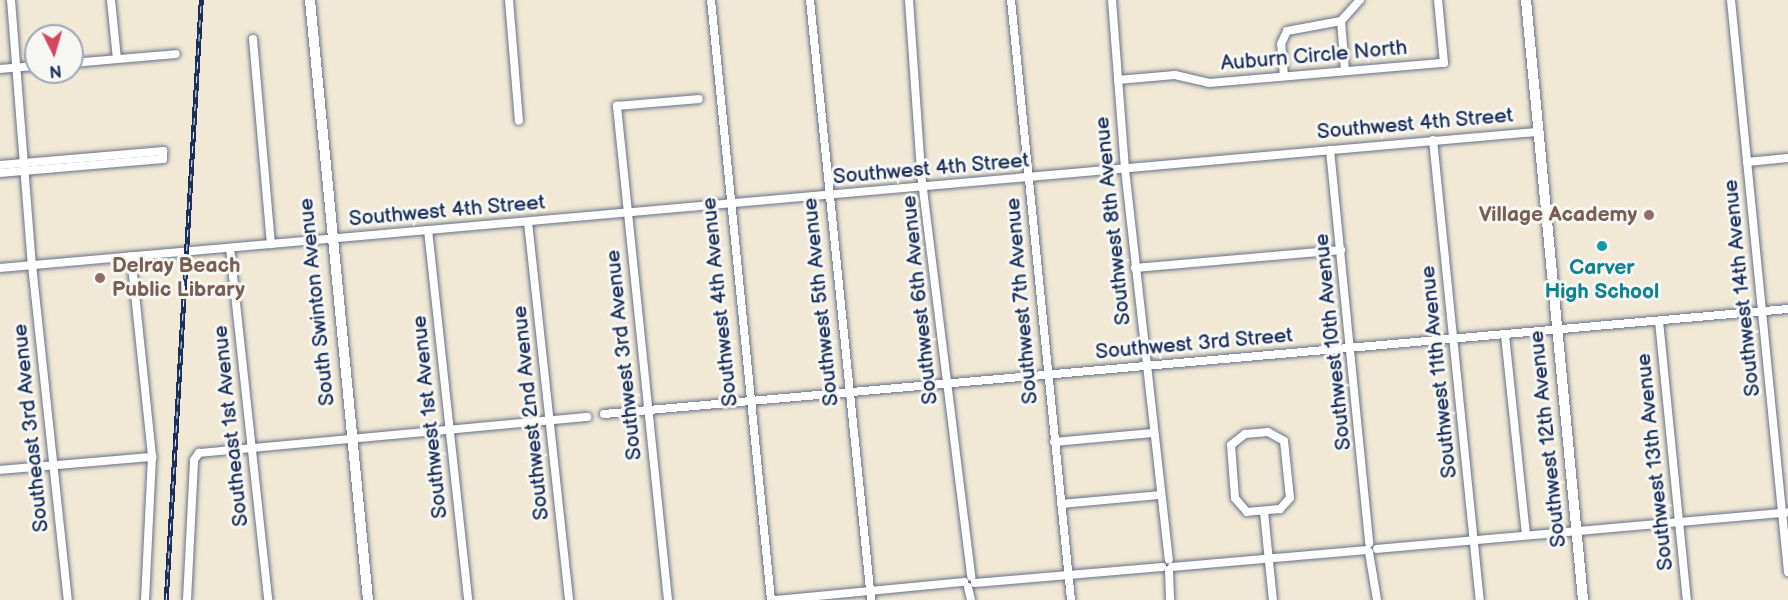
<!DOCTYPE html>
<style>
body{margin:0}
#map{position:relative;width:1788px;height:600px;overflow:hidden;background:#f1e9d5;font-family:"Balsamiq Sans",sans-serif}
div>[style]{position:absolute}
.roads{filter:drop-shadow(0 0 2px #667088) drop-shadow(0 0 2px #667088)}
.minor>*{height:8px;margin:-4px;padding:0 4px;transform-origin:4px;border-radius:4px;background:#fff}
.tertiary>*{height:10px;margin:-5px;padding:0 5px;transform-origin:5px;border-radius:5px;background:#fff}
.rail>*{height:4.5px;margin-top:-2.25px;transform-origin:0;background:repeating-linear-gradient(90deg,#f6f6f2 0 7px,#1b2f5e 0 14px);box-sizing:border-box;border-block:2px solid #1b2f5e}
.dots>*{width:16px;height:16px;translate:-50% -50%;box-sizing:border-box;border:3px solid #f6f6f2;border-radius:50%}
span{translate:-50% -50%;white-space:nowrap;text-align:center;line-height:1.15;-webkit-text-stroke:6px #f6f6f2;paint-order:stroke}
.street-label{font-size:21px;color:#1b2f5e}
.education-label{font-size:21px;color:#785e54;font-weight:700}
.right{translate:-100% -50%;text-align:right}
.left{translate:0 -50%;text-align:left}
.culture-label{font-size:21px;color:#0d838f;font-weight:700}
.north{position:absolute;left:24px;top:24px;width:60px;height:60px;box-sizing:border-box;background:#f6f6f2;border:2px solid #9ea6b7;border-radius:50%;rotate:175deg;font-size:16px;font-weight:700;line-height:24px;text-align:center;color:#1b2f5e}
.north::after{content:'';display:block;margin:auto;width:21px;height:27px;background:#d1495b;clip-path:polygon(50% 0,100% 100%,50% 72%,0 100%)}
</style>
<div id="map">
<div class="roads">
<div class="minor">
<i style="left:11px;top:0;width:266px;rotate:85.5deg"></i>
<i style="left:32px;top:265px;width:337px;rotate:83.9deg"></i>
<i style="left:111px;top:0;width:59px;rotate:84.2deg"></i>
<i style="left:509px;top:0;width:121px;rotate:85.3deg"></i>
<i style="left:711px;top:0;width:603px;rotate:84.29deg"></i>
<i style="left:810px;top:0;width:603px;rotate:84.19deg"></i>
<i style="left:909px;top:0;width:173px;rotate:86deg"></i>
<i style="left:921px;top:173px;width:407px;rotate:82.9deg"></i>
<i style="left:1011px;top:0;width:603px;rotate:84.29deg"></i>
<i style="left:1112px;top:0;width:169px;rotate:85.6deg"></i>
<i style="left:1125px;top:169px;width:393px;rotate:83.6deg"></i>
<i style="left:1731px;top:0;width:575px;rotate:84.31deg"></i>
<i style="left:1341px;top:21px;width:50px;rotate:85.4deg"></i>
<i style="left:253px;top:39px;width:206px;rotate:85deg"></i>
<i style="left:72px;top:63px;width:104px;rotate:-4.9deg"></i>
<i style="left:0;top:69px;width:36px;rotate:-5deg"></i>
<i style="left:1284px;top:76px;width:32px;rotate:-95deg"></i>
<i style="left:1281px;top:44px;width:14px;rotate:-65deg"></i>
<i style="left:1287px;top:31px;width:55px;rotate:-10.5deg"></i>
<i style="left:1341px;top:21px;width:28px;rotate:-48deg"></i>
<i style="left:1118px;top:80px;width:57px;rotate:-5deg"></i>
<i style="left:1175px;top:75px;width:35px;rotate:13deg"></i>
<i style="left:1209px;top:83px;width:236px;rotate:-4.9deg"></i>
<i style="left:1444px;top:63px;width:63px;rotate:-95.4deg"></i>
<i style="left:1433px;top:140px;width:462px;rotate:84.2deg"></i>
<i style="left:1330px;top:150px;width:395px;rotate:84.3deg"></i>
<i style="left:1747px;top:162px;width:41px;rotate:-5.6deg"></i>
<i style="left:0;top:165px;width:164px;rotate:-4.9deg"></i>
<i style="left:163px;top:151px;width:8px;rotate:90deg"></i>
<i style="left:163px;top:159px;width:164px;rotate:175.1deg"></i>
<i style="left:528px;top:222px;width:380px;rotate:83.8deg"></i>
<i style="left:428px;top:230px;width:372px;rotate:83.8deg"></i>
<i style="left:230px;top:248px;width:354px;rotate:83.8deg"></i>
<i style="left:131px;top:256px;width:202px;rotate:84deg"></i>
<i style="left:152px;top:457px;width:143px;rotate:92.8deg"></i>
<i style="left:0;top:268px;width:1543px;rotate:-5.06deg"></i>
<i style="left:1135px;top:268px;width:207px;rotate:-5deg"></i>
<i style="left:1659px;top:321px;width:280px;rotate:84.3deg"></i>
<i style="left:1505px;top:335px;width:200px;rotate:84deg"></i>
<i style="left:604px;top:414px;width:1189px;rotate:-5.07deg"></i>
<i style="left:1268px;top:432px;width:18px;rotate:29deg"></i>
<i style="left:1284px;top:441px;width:57px;rotate:84deg"></i>
<i style="left:1290px;top:498px;width:15px;rotate:132deg"></i>
<i style="left:1280px;top:509px;width:33px;rotate:175deg"></i>
<i style="left:1247px;top:512px;width:18px;rotate:-131deg"></i>
<i style="left:1235px;top:498px;width:53px;rotate:-94.3deg"></i>
<i style="left:1231px;top:445px;width:18px;rotate:-38deg"></i>
<i style="left:1245px;top:434px;width:23px;rotate:-5deg"></i>
<i style="left:1054px;top:442px;width:99px;rotate:-5.2deg"></i>
<i style="left:0;top:470px;width:153px;rotate:-4.9deg"></i>
<i style="left:1061px;top:504px;width:98px;rotate:-5.2deg"></i>
<i style="left:1264px;top:512px;width:88px;rotate:84.2deg"></i>
<i style="left:1377px;top:549px;width:413px;rotate:-5.1deg"></i>
<i style="left:1369px;top:552px;width:49px;rotate:80.5deg"></i>
<i style="left:1172px;top:567px;width:196px;rotate:-5deg"></i>
<i style="left:1169px;top:570px;width:30px;rotate:88deg"></i>
<i style="left:975px;top:583px;width:188px;rotate:-4.9deg"></i>
<i style="left:968px;top:587px;width:13px;rotate:77deg"></i>
<i style="left:187px;top:600px;width:140px;rotate:-87.1deg"></i>
<i style="left:194px;top:460px;width:9px;rotate:-54deg"></i>
<i style="left:199px;top:453px;width:390px;rotate:-5.3deg"></i>
<i style="left:668px;top:600px;width:497px;rotate:-95.9deg"></i>
<i style="left:617px;top:106px;width:82px;rotate:-4.9deg"></i>
<i style="left:776px;top:600px;width:189px;rotate:-5.5deg"></i>
</div>
<div class="tertiary">
<i style="left:310px;top:0;width:603px;rotate:84.48deg"></i>
<i style="left:1526px;top:0;width:603px;rotate:84.57deg"></i>
</div>
</div>
<div class="rail">
<i style="left:166px;top:600px;width:601px;rotate:-86.66deg"></i>
</div>
<div class="dots">
<i style="left:1649px;top:215px;background:#8d6e63"></i>
<i style="left:1602px;top:246px;background:#0f9aa8"></i>
<i style="left:100px;top:278px;background:#8d6e63"></i>
</div>
<div class="street-label">
<span style="left:1314px;top:56px;rotate:-5deg">Auburn Circle North</span>
<span style="left:1415px;top:124px;rotate:-5deg">Southwest 4th Street</span>
<span style="left:931px;top:169px;rotate:-5deg">Southwest 4th Street</span>
<span style="left:447px;top:211px;rotate:-5deg">Southwest 4th Street</span>
<span style="left:1113px;top:221px;rotate:-96deg">Southwest 8th Avenue</span>
<span style="left:1742px;top:288px;rotate:-96deg">Southwest 14th Avenue</span>
<span style="left:920px;top:300px;rotate:-96deg">Southwest 6th Avenue</span>
<span style="left:1022px;top:301px;rotate:-95deg">Southwest 7th Avenue</span>
<span style="left:317px;top:302px;rotate:-96deg">South Swinton Avenue</span>
<span style="left:720px;top:302px;rotate:-96deg">Southwest 4th Avenue</span>
<span style="left:821px;top:302px;rotate:-96deg">Southwest 5th Avenue</span>
<span style="left:1333px;top:342px;rotate:-96deg">Southwest 10th Avenue</span>
<span style="left:1194px;top:344px;rotate:-5deg">Southwest 3rd Street</span>
<span style="left:624px;top:355px;rotate:-96deg">Southwest 3rd Avenue</span>
<span style="left:1439px;top:372px;rotate:-96deg">Southwest 11th Avenue</span>
<span style="left:531px;top:413px;rotate:-96deg">Southwest 2nd Avenue</span>
<span style="left:430px;top:417px;rotate:-96deg">Southwest 1st Avenue</span>
<span style="left:231px;top:426px;rotate:-96deg">Southeast 1st Avenue</span>
<span style="left:31px;top:428px;rotate:-96deg">Southeast 3rd Avenue</span>
<span style="left:1548px;top:439px;rotate:-96deg">Southwest 12th Avenue</span>
<span style="left:1655px;top:462px;rotate:-96deg">Southwest 13th Avenue</span>
</div>
<div class="education-label">
<span class="right" style="left:1637px;top:215px">Village Academy</span>
<span class="left" style="left:112px;top:278px">Delray Beach<br>Public Library</span>
</div>
<div class="culture-label">
<span style="left:1602px;top:280px">Carver<br>High School</span>
</div>
<div class="north">N</div>
</div>
